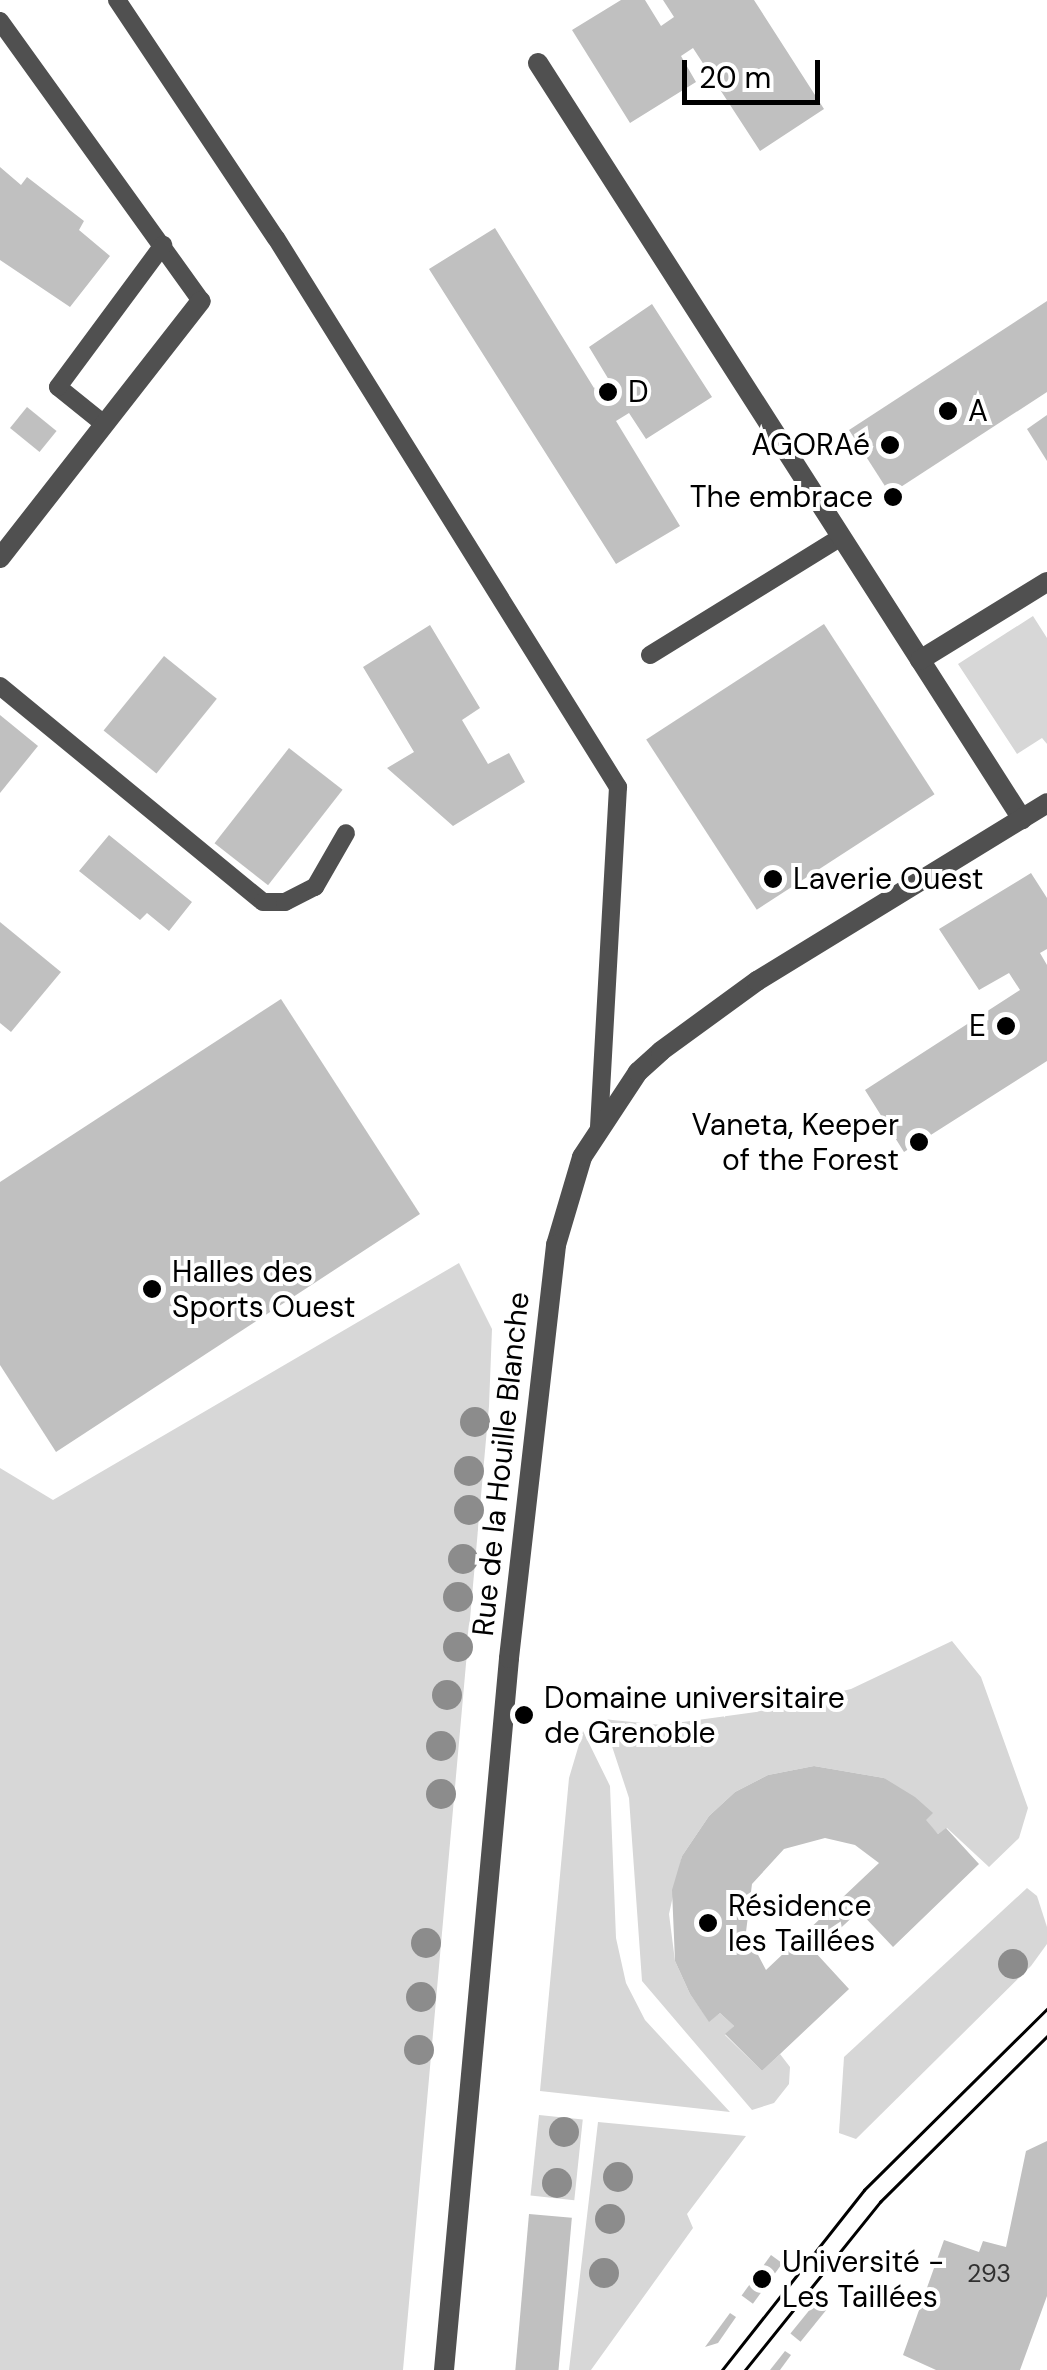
<!DOCTYPE html>
<meta charset="utf-8">
<style>
body{margin:0}
#map{position:relative;width:1047px;height:2370px;overflow:hidden;background:#fff;font-family:"DM Sans",sans-serif}
div>[style]{position:absolute}
.green>*{inset:0;background:#d7d7d7;transform-origin:0 0}
.building>*{inset:0;background:#c0c0c0;transform-origin:0 0}
.service>*{height:18px;margin:-9px;padding:0 9px;transform-origin:9px;border-radius:9px;background:#505050}
.pedestrian>*{height:20px;margin:-10px;padding:0 10px;transform-origin:10px;border-radius:10px;background:#505050}
.minor>*{height:20px;margin:-10px;padding:0 10px;transform-origin:10px;border-radius:10px;background:#505050}
.tram>*{height:2.5px;margin:-1.25px;padding:0 1.25px;transform-origin:1.25px;border-radius:1.25px;background:#000}
.trees>*{width:30px;height:30px;margin:-15px;border-radius:50%;background:#8c8c8c}
.dots>*{width:28px;height:28px;translate:-50% -50%;box-sizing:border-box;border:5px solid #fff;border-radius:50%}
span{translate:-50% -50%;white-space:nowrap;text-align:center;line-height:1.15;-webkit-text-stroke:8px #fff;paint-order:stroke}
.number-label{font-size:25px;color:#303030}
.number-label span{-webkit-text-stroke-width:0}
.poi-label{font-size:30px;color:#000}
.left{translate:0 -50%;text-align:left}
.right{translate:-100% -50%;text-align:right}
.street-label{font-size:30px;color:#000}
.scale{position:absolute;left:682px;top:60px;width:138px;height:45px;box-sizing:border-box;border:5px solid #000;border-top:0;padding-left:12px;font-size:30px;line-height:35px;white-space:nowrap;color:#000;-webkit-text-stroke:8px #fff;paint-order:stroke}
</style>
<div id="map">
<div class="green">
<i style="clip-path:polygon(1033px 616px,1047px 638px,1047px 744px,1042px 738px,1017px 754px,958px 664px)"></i>
<i style="clip-path:polygon(459px 1263px,492px 1329px,489px 1406px,403px 2370px,0 2370px,0 1468px,53px 1500px)"></i>
<i style="clip-path:polygon(952px 1641px,981px 1677px,1028px 1808px,1019px 1838px,989px 1867px,947px 1828px,938px 1834px,884px 1778px,814px 1766px,768px 1775px,735px 1792px,709px 1816px,682px 1856px,669px 1914px,675px 1961px,690px 1994px,709px 2021px,720px 2013px,734px 2026px,725px 2035px,762px 2071px,780px 2054px,790px 2067px,789px 2084px,774px 2103px,752px 2110px,642px 1981px,629px 1798px,603px 1719px,661px 1725px,756px 1712px,851px 1689px)"></i>
<i style="clip-path:polygon(583px 1731px,610px 1786px,616px 1938px,626px 1983px,645px 2020px,730px 2112px,540px 2091px,569px 1778px)"></i>
<i style="clip-path:polygon(1027px 1888px,1037px 1896px,1047px 1927px,1047px 1944px,1031px 1966px,856px 2139px,839px 2133px,844px 2057px)"></i>
<i style="left:539px;top:2115px;width:44px;height:81px;rotate:6deg"></i>
<i style="clip-path:polygon(598px 2122px,746px 2136px,687px 2214px,693px 2228px,591px 2370px,569px 2370px)"></i>
</div>
<div class="building">
<i style="clip-path:polygon(621px 0,645px 0,661px 26px,674px 17px,663px 0,754px 0,824px 109px,760px 151px,693px 48px,681px 56px,696px 82px,630px 123px,572px 30px)"></i>
<i style="clip-path:polygon(0 167px,21px 185px,27px 177px,84px 221px,79px 230px,110px 256px,70px 307px,0 260px)"></i>
<i style="clip-path:polygon(495px 228px,594px 388px,609px 380px,589px 347px,652px 304px,712px 397px,646px 439px,629px 413px,616px 421px,680px 526px,616px 564px,429px 269px)"></i>
<i style="clip-path:polygon(1047px 301px,1047px 392px,890px 494px,849px 430px)"></i>
<i style="left:27px;top:407px;width:38px;height:27px;rotate:39deg"></i>
<i style="clip-path:polygon(1047px 415px,1047px 461px,1027px 429px)"></i>
<i style="left:824px;top:624px;width:203px;height:212px;rotate:57deg"></i>
<i style="clip-path:polygon(430px 625px,480px 708px,462px 720px,488px 764px,509px 753px,525px 782px,453px 826px,387px 768px,414px 752px,363px 667px)"></i>
<i style="left:164px;top:656px;width:68px;height:96px;rotate:39deg"></i>
<i style="clip-path:polygon(0 715px,38px 746px,0 793px)"></i>
<i style="left:289px;top:748px;width:68px;height:121px;rotate:38deg"></i>
<i style="clip-path:polygon(109px 835px,192px 902px,169px 931px,147px 913px,140px 920px,79px 871px)"></i>
<i style="clip-path:polygon(1031px 873px,1047px 898px,1047px 949px,1040px 953px,1047px 965px,1047px 1061px,904px 1152px,865px 1090px,1020px 990px,1009px 973px,979px 990px,939px 929px)"></i>
<i style="clip-path:polygon(0 922px,61px 972px,11px 1032px,0 1023px)"></i>
<i style="clip-path:polygon(281px 999px,420px 1214px,56px 1452px,0 1365px,0 1182px)"></i>
<i style="clip-path:polygon(evenodd,814px 1766px,884px 1778px,915px 1797px,933px 1813px,926px 1820px,938px 1834px,946px 1828px,979px 1864px,893px 1947px,859px 1911px,815px 1952px,849px 1989px,762px 2071px,725px 2034px,734px 2026px,720px 2013px,709px 2022px,690px 1994px,675px 1961px,672px 1890px,682px 1856px,709px 1816px,735px 1792px,768px 1775px,814px 1766px,825px 1838px,855px 1845px,879px 1863px,766px 1970px,746px 1932px,752px 1884px,784px 1849px,825px 1838px)"></i>
<i style="clip-path:polygon(1047px 2141px,1047px 2296px,1020px 2370px,936px 2370px,903px 2355px,944px 2240px,979px 2252px,983px 2241px,1006px 2247px,1026px 2151px)"></i>
<i style="left:529px;top:2214px;width:43px;height:157px;rotate:5deg"></i>
<i style="left:771px;top:2255px;width:14px;height:50px;rotate:36deg"></i>
<i style="left:820px;top:2297px;width:13px;height:47px;rotate:39deg"></i>
<i style="clip-path:polygon(730px 2313px,736px 2317px,718px 2343px,705px 2347px)"></i>
<i style="clip-path:polygon(785px 2351px,791px 2355px,780px 2370px,770px 2370px)"></i>
</div>
<div class="service">
<i style="left:117px;top:0;width:286px;rotate:56.3deg"></i>
<i style="left:276px;top:238px;width:647px;rotate:58.08deg"></i>
<i style="left:618px;top:787px;width:343px;rotate:93.2deg"></i>
<i style="left:0;top:21px;width:345px;rotate:54.3deg"></i>
<i style="left:104px;top:424px;width:59px;rotate:-141.2deg"></i>
<i style="left:58px;top:387px;width:177px;rotate:-53.5deg"></i>
<i style="left:650px;top:655px;width:225px;rotate:-31.7deg"></i>
<i style="left:0;top:686px;width:340px;rotate:39.4deg"></i>
<i style="left:263px;top:902px;width:22px"></i>
<i style="left:285px;top:902px;width:34px;rotate:-27deg"></i>
<i style="left:315px;top:887px;width:62px;rotate:-60.1deg"></i>
</div>
<div class="pedestrian">
<i style="left:538px;top:63px;width:898px;rotate:57.37deg"></i>
<i style="left:920px;top:660px;width:149px;rotate:-31.6deg"></i>
<i style="left:556px;top:1245px;width:92px;rotate:-73.5deg"></i>
<i style="left:582px;top:1157px;width:102px;rotate:-56.6deg"></i>
<i style="left:638px;top:1072px;width:31px;rotate:-42deg"></i>
<i style="left:661px;top:1051px;width:119px;rotate:-36.1deg"></i>
<i style="left:757px;top:981px;width:340px;rotate:-31.5deg"></i>
</div>
<div class="minor">
<i style="left:0;top:558px;width:326px;rotate:-52deg"></i>
<i style="left:444px;top:2370px;width:715px;rotate:-84.78deg"></i>
<i style="left:509px;top:1658px;width:416px;rotate:-83.5deg"></i>
</div>
<div class="tram">
<i style="left:722px;top:2370px;width:229px;rotate:-51.7deg"></i>
<i style="left:864px;top:2190px;width:257px;rotate:-44.7deg"></i>
<i style="left:745px;top:2370px;width:216px;rotate:-51.2deg"></i>
<i style="left:880px;top:2202px;width:235px;rotate:-44.8deg"></i>
</div>
<div class="trees">
<i style="left:475px;top:1422px"></i>
<i style="left:469px;top:1471px"></i>
<i style="left:469px;top:1510px"></i>
<i style="left:463px;top:1559px"></i>
<i style="left:458px;top:1597px"></i>
<i style="left:458px;top:1647px"></i>
<i style="left:447px;top:1695px"></i>
<i style="left:441px;top:1746px"></i>
<i style="left:441px;top:1794px"></i>
<i style="left:426px;top:1943px"></i>
<i style="left:1013px;top:1964px"></i>
<i style="left:421px;top:1997px"></i>
<i style="left:419px;top:2050px"></i>
<i style="left:564px;top:2132px"></i>
<i style="left:618px;top:2177px"></i>
<i style="left:557px;top:2183px"></i>
<i style="left:610px;top:2219px"></i>
<i style="left:604px;top:2273px"></i>
</div>
<div class="dots">
<i style="left:608px;top:392px;background:#000"></i>
<i style="left:948px;top:411px;background:#000"></i>
<i style="left:890px;top:445px;background:#000"></i>
<i style="left:893px;top:497px;background:#000"></i>
<i style="left:773px;top:879px;background:#000"></i>
<i style="left:1006px;top:1026px;background:#000"></i>
<i style="left:919px;top:1142px;background:#000"></i>
<i style="left:152px;top:1289px;background:#000"></i>
<i style="left:524px;top:1715px;background:#000"></i>
<i style="left:708px;top:1923px;background:#000"></i>
<i style="left:762px;top:2279px;background:#000"></i>
</div>
<div class="number-label">
<span style="left:989px;top:2274px">293</span>
</div>
<div class="poi-label">
<span class="left" style="left:628px;top:392px">D</span>
<span class="left" style="left:968px;top:411px">A</span>
<span class="right" style="left:870px;top:445px">AGORAé</span>
<span class="right" style="left:873px;top:497px">The embrace</span>
<span class="left" style="left:793px;top:879px">Laverie Ouest</span>
<span class="right" style="left:986px;top:1026px">E</span>
<span class="right" style="left:899px;top:1142px">Vaneta, Keeper<br>of the Forest</span>
<span class="left" style="left:172px;top:1289px">Halles des<br>Sports Ouest</span>
<span class="left" style="left:544px;top:1715px">Domaine universitaire<br>de Grenoble</span>
<span class="left" style="left:728px;top:1923px">Résidence<br>les Taillées</span>
<span class="left" style="left:782px;top:2279px">Université -<br>Les Taillées</span>
</div>
<div class="street-label">
<span style="left:501px;top:1464px;rotate:-84deg">Rue de la Houille Blanche</span>
</div>
<div class="scale">20 m</div>
</div>
